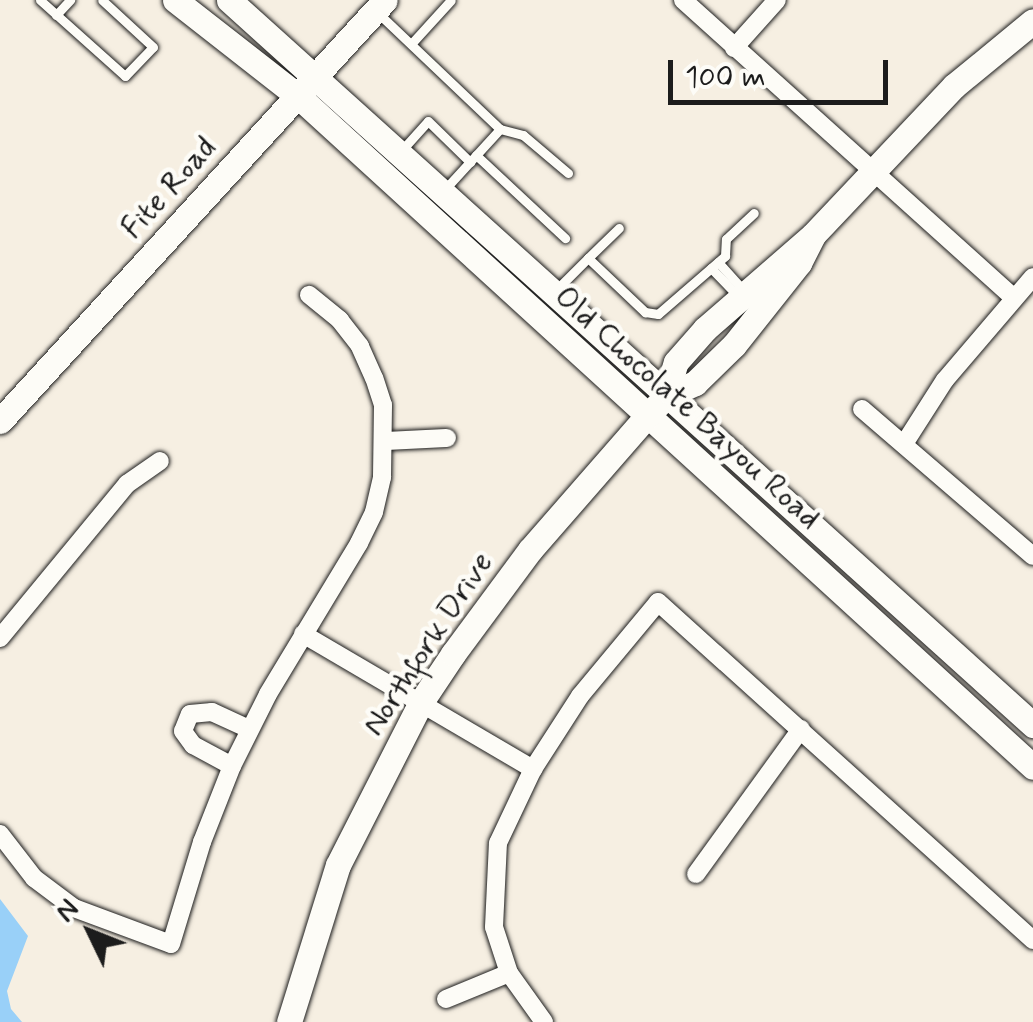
<!DOCTYPE html>
<style>
body{margin:0}
#map{position:relative;width:1033px;height:1022px;overflow:hidden;background:#f6efe2;font-family:Mynerve,sans-serif}
div>[style]{position:absolute}
.water>*{inset:0;background:#99d0f8}
.roads{filter:drop-shadow(0 0 2px #1c1c1c) drop-shadow(0 0 2px #1c1c1c)}
.lane>*{height:9px;margin:-4.5px;padding:0 4.5px;transform-origin:4.5px;border-radius:4.5px;background:#fdfcf7}
.street>*{height:18px;margin:-9px;padding:0 9px;transform-origin:9px;border-radius:9px;background:#fdfcf7}
.secondary>*{height:25px;margin:-12.5px;padding:0 12.5px;transform-origin:12.5px;border-radius:12.5px;background:#fdfcf7}
span{translate:-50% -50%;white-space:nowrap;text-align:center;line-height:1.15;-webkit-text-stroke:9px #fdfcf7;paint-order:stroke}
.street-label{font-size:32px;color:#1c1c1c}
.north{position:absolute;left:40px;top:882px;width:100px;height:100px;-webkit-text-stroke:8px #fdfcf7;paint-order:stroke;rotate:313deg;font-size:28px;font-weight:700;line-height:40px;text-align:center;color:#1c1c1c}
.north::after{content:'';display:block;margin:auto;width:35px;height:45px;background:#1c1c1c;clip-path:polygon(50% 0,100% 100%,50% 72%,0 100%)}
.scale{position:absolute;left:668px;top:60px;width:220px;height:45px;box-sizing:border-box;border:5px solid #1c1c1c;border-top:0;padding-left:12px;font-size:30px;line-height:35px;white-space:nowrap;color:#1c1c1c;-webkit-text-stroke:8px #fdfcf7;paint-order:stroke}
</style>
<div id="map">
<div class="water">
<i style="clip-path:polygon(0 899px,28px 936px,7px 991px,11px 1009px,22px 1022px,0 1022px)"></i>
</div>
<div class="roads">
<div class="lane">
<i style="left:40px;top:0;width:114px;rotate:41.8deg"></i>
<i style="left:125px;top:76px;width:40px;rotate:-46deg"></i>
<i style="left:153px;top:47px;width:69px;rotate:-137.3deg"></i>
<i style="left:378px;top:13px;width:168px;rotate:43.6deg"></i>
<i style="left:500px;top:129px;width:81px;rotate:132.5deg"></i>
<i style="left:56px;top:15px;width:21px;rotate:-47deg"></i>
<i style="left:411px;top:44px;width:59px;rotate:-47.7deg"></i>
<i style="left:500px;top:129px;width:24px;rotate:15deg"></i>
<i style="left:523px;top:135px;width:59px;rotate:40.2deg"></i>
<i style="left:401px;top:151px;width:40px;rotate:-48deg"></i>
<i style="left:428px;top:121px;width:59px;rotate:44.3deg"></i>
<i style="left:476px;top:155px;width:122px;rotate:43deg"></i>
<i style="left:588px;top:258px;width:43px;rotate:-44.1deg"></i>
<i style="left:718px;top:262px;width:38px;rotate:48deg"></i>
<i style="left:711px;top:268px;width:37px;rotate:46deg"></i>
<i style="left:557px;top:289px;width:44px;rotate:-45deg"></i>
<i style="left:588px;top:258px;width:79px;rotate:43.5deg"></i>
<i style="left:645px;top:312px;width:13px;rotate:9deg"></i>
<i style="left:658px;top:314px;width:89px;rotate:-40.9deg"></i>
<i style="left:725px;top:256px;width:17px;rotate:-87deg"></i>
<i style="left:726px;top:239px;width:38px;rotate:-43deg"></i>
</div>
<div class="street">
<i style="left:683px;top:0;width:445px;rotate:42deg"></i>
<i style="left:734px;top:48px;width:64px;rotate:-48.1deg"></i>
<i style="left:862px;top:409px;width:225px;rotate:40.7deg"></i>
<i style="left:385px;top:441px;width:62px;rotate:-2.8deg"></i>
<i style="left:904px;top:444px;width:76px;rotate:-57.4deg"></i>
<i style="left:945px;top:380px;width:135px;rotate:-49.5deg"></i>
<i style="left:303px;top:634px;width:267px;rotate:30.4deg"></i>
<i style="left:0;top:638px;width:200px;rotate:-50.5deg"></i>
<i style="left:127px;top:484px;width:40px;rotate:-34.9deg"></i>
<i style="left:232px;top:766px;width:44px;rotate:-151.7deg"></i>
<i style="left:193px;top:745px;width:17px;rotate:-126deg"></i>
<i style="left:183px;top:731px;width:18px;rotate:-68deg"></i>
<i style="left:190px;top:714px;width:22px;rotate:-5deg"></i>
<i style="left:212px;top:712px;width:41px;rotate:24.7deg"></i>
<i style="left:0;top:834px;width:56px;rotate:52.3deg"></i>
<i style="left:34px;top:878px;width:50px;rotate:36.9deg"></i>
<i style="left:74px;top:908px;width:103px;rotate:20.4deg"></i>
<i style="left:171px;top:944px;width:107px;rotate:-73.1deg"></i>
<i style="left:202px;top:842px;width:82px;rotate:-68.5deg"></i>
<i style="left:232px;top:766px;width:80px;rotate:-63.4deg"></i>
<i style="left:268px;top:694px;width:176px;rotate:-58.9deg"></i>
<i style="left:359px;top:543px;width:34px;rotate:-64deg"></i>
<i style="left:374px;top:512px;width:36px;rotate:-77deg"></i>
<i style="left:382px;top:477px;width:72px;rotate:-89.2deg"></i>
<i style="left:383px;top:405px;width:28px;rotate:-108deg"></i>
<i style="left:374px;top:378px;width:35px;rotate:-114deg"></i>
<i style="left:360px;top:346px;width:33px;rotate:-128deg"></i>
<i style="left:340px;top:320px;width:40px;rotate:-141deg"></i>
<i style="left:696px;top:874px;width:179px;rotate:-54.1deg"></i>
<i style="left:446px;top:999px;width:68px;rotate:-22.4deg"></i>
<i style="left:544px;top:1022px;width:60px;rotate:-125.5deg"></i>
<i style="left:509px;top:973px;width:48px;rotate:-108.1deg"></i>
<i style="left:494px;top:927px;width:84px;rotate:-87.3deg"></i>
<i style="left:498px;top:843px;width:82px;rotate:-64.7deg"></i>
<i style="left:533px;top:769px;width:87px;rotate:-57.2deg"></i>
<i style="left:580px;top:696px;width:122px;rotate:-50.3deg"></i>
<i style="left:658px;top:602px;width:505px;rotate:42.03deg"></i>
</div>
<div class="secondary">
<i style="left:175px;top:0;width:156px;rotate:38deg"></i>
<i style="left:298px;top:96px;width:995px;rotate:42.39deg"></i>
<i style="left:229px;top:0;width:1083px;rotate:42.04deg"></i>
<i style="left:666px;top:396px;width:35px;rotate:-74deg"></i>
<i style="left:676px;top:362px;width:44px;rotate:-48.7deg"></i>
<i style="left:705px;top:329px;width:143px;rotate:-41deg"></i>
<i style="left:813px;top:235px;width:205px;rotate:-46.6deg"></i>
<i style="left:954px;top:86px;width:102px;rotate:-39.4deg"></i>
<i style="left:0;top:421px;width:570px;rotate:-47.56deg"></i>
<i style="left:289px;top:1022px;width:164px;rotate:-72.7deg"></i>
<i style="left:338px;top:865px;width:183px;rotate:-63deg"></i>
<i style="left:421px;top:702px;width:58px;rotate:-56.3deg"></i>
<i style="left:453px;top:654px;width:129px;rotate:-53.5deg"></i>
<i style="left:530px;top:550px;width:178px;rotate:-48.9deg"></i>
<i style="left:647px;top:416px;width:28px;rotate:-46deg"></i>
<i style="left:666px;top:396px;width:32px;rotate:-24deg"></i>
<i style="left:695px;top:383px;width:54px;rotate:-44.3deg"></i>
<i style="left:734px;top:345px;width:105px;rotate:-51.6deg"></i>
<i style="left:799px;top:263px;width:31px;rotate:-63deg"></i>
</div>
</div>
<div class="street-label">
<span style="left:169px;top:188px;rotate:-48deg">Fite Road</span>
<span style="left:687px;top:408px;rotate:42deg">Old Chocolate Bayou Road</span>
<span style="left:428px;top:644px;rotate:-57deg">Northfork Drive</span>
</div>
<div class="north">N</div>
<div class="scale">100 m</div>
</div>
